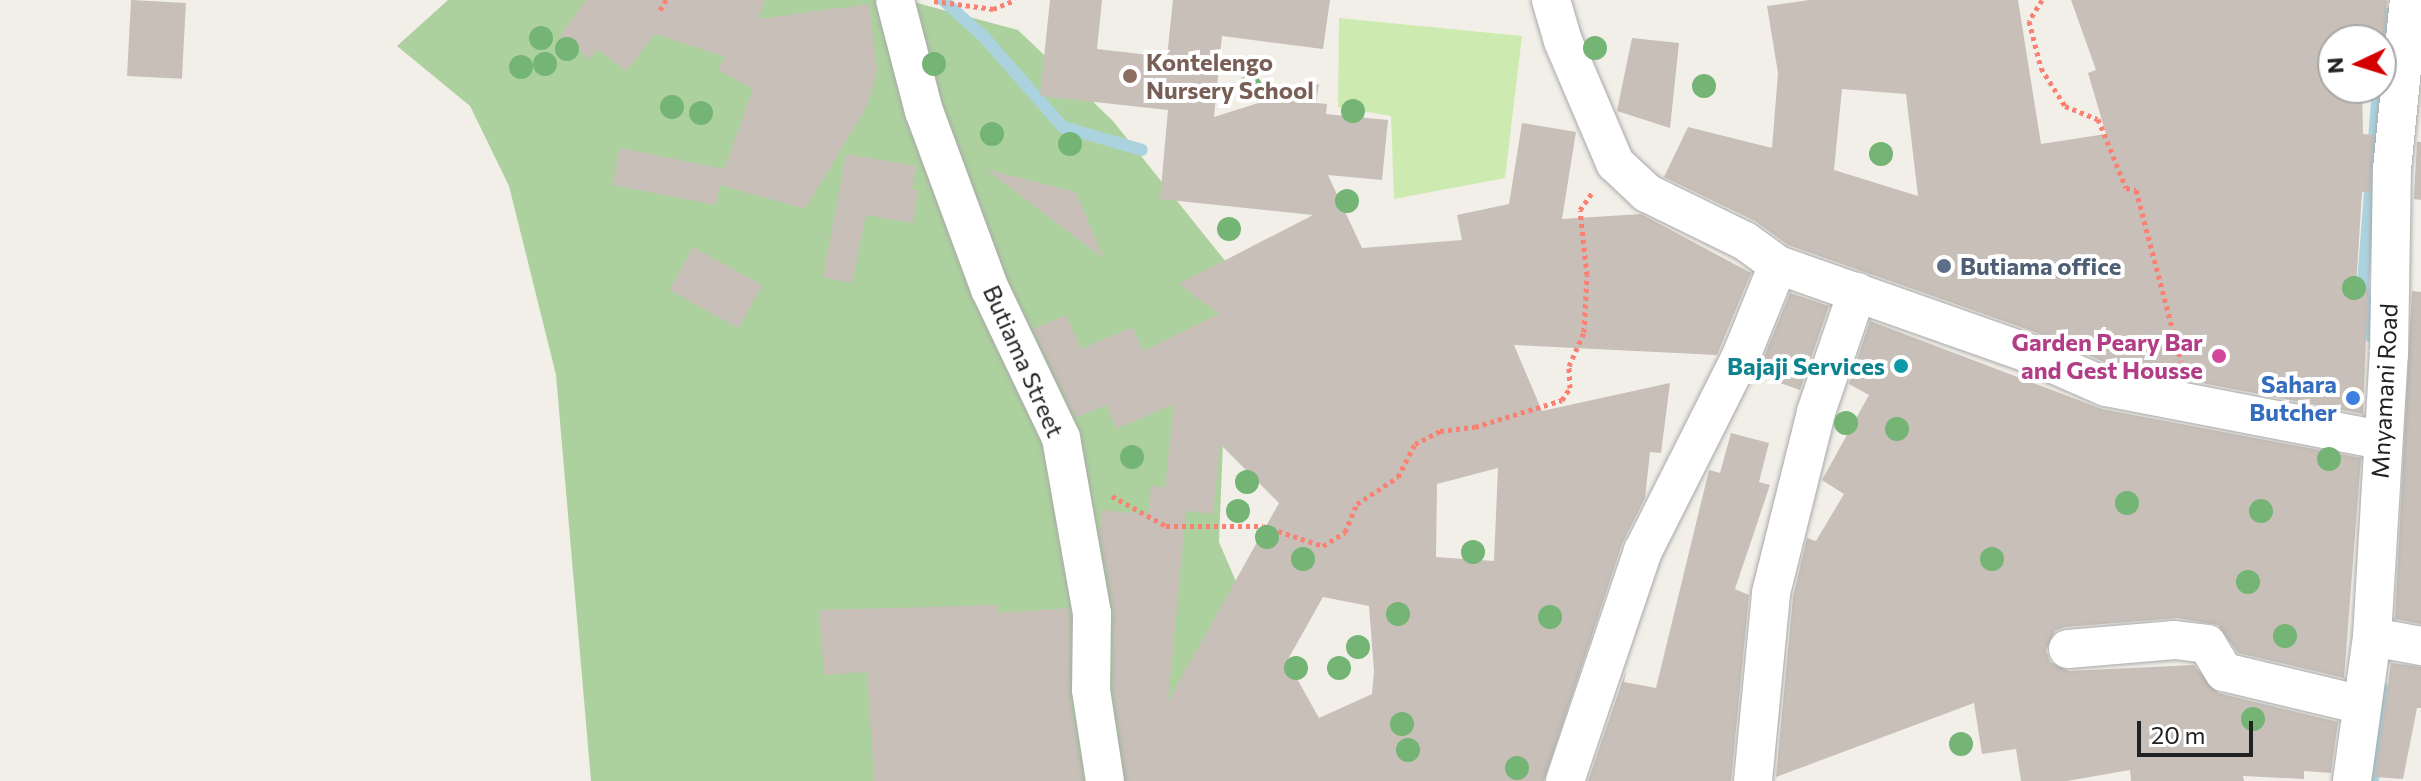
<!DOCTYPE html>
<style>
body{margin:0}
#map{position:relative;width:2421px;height:781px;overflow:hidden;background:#f2efe9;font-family:Commissioner,sans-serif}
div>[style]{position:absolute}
.grass>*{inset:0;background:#cdebb0}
.forest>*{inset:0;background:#add19e}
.stream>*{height:12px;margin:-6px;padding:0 6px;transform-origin:6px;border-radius:6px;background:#aad3df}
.building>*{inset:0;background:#c7bfb8;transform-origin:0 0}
.path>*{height:5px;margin-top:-2.5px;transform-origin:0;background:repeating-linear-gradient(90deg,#fa8072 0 4px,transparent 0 8px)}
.roads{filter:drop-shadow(0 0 2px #a9a9a9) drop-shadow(0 0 2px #a9a9a9)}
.minor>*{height:38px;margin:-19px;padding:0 19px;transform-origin:19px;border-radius:19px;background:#fff}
.trees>*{width:24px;height:24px;margin:-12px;border-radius:50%;background:#74b475}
.dots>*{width:22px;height:22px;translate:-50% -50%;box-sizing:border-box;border:4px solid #fff;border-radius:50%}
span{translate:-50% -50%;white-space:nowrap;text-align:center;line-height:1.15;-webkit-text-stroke:8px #fff;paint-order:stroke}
.education-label{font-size:24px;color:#785e54;font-weight:700}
.left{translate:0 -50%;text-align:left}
.service-label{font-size:24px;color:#4e5e75;font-weight:700}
.hotel-label{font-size:24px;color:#b23c85;font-weight:700}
.right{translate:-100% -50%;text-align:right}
.street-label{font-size:24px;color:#222}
.culture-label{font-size:24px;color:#0d838f;font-weight:700}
.shop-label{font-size:24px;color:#366cbe;font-weight:700}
.north{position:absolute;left:2317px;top:24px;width:80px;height:80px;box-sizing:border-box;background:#fff;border:2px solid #a7a7a7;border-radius:50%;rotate:266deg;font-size:22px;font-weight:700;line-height:32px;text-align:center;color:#222}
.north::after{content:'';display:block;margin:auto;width:28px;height:36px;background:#d40000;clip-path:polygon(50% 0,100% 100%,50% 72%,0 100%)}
.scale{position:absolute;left:2137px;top:721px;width:116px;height:36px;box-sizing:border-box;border:4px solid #222;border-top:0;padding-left:10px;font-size:24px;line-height:28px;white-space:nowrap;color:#222;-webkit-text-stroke:6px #fff;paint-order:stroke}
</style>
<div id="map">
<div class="grass">
<i style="clip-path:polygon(1339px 18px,1522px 36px,1505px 178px,1394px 199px,1391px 116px,1338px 107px)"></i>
</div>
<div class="forest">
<i style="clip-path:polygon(448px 0,906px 0,1018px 30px,1113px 121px,1230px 267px,1219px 542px,1274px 670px,1281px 781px,591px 781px,556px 375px,509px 186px,470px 106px,397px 46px)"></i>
</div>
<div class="stream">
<i style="left:943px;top:0;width:54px;rotate:42deg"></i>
<i style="left:983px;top:36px;width:121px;rotate:48.7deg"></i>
<i style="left:1063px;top:127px;width:82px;rotate:16.2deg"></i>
<i style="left:2381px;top:70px;width:57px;rotate:-81.9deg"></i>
<i style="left:2378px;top:88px;width:197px;rotate:94.4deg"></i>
<i style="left:2363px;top:284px;width:51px;rotate:83.3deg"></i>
<i style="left:2369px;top:335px;width:17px;rotate:33deg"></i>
<i style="left:2373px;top:781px;width:93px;rotate:-83.8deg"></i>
</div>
<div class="building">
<i style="left:131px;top:0;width:55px;height:76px;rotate:3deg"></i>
<i style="clip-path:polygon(586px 0,765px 0,758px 19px,869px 4px,877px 72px,866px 108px,805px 209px,720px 185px,716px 205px,612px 185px,620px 148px,724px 169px,722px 175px,753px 89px,718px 70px,725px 57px,655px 34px,626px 71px,597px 49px,591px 59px,560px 36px)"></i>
<i style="clip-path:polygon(evenodd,1050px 0,1102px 0,1097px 49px,1167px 57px,1173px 0,1330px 0,1323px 49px,1222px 36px,1214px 117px,1319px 84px,1316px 103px,1327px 104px,1326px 114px,1388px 120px,1382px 180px,1328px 175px,1362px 248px,1462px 240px,1457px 215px,1509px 204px,1522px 123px,1576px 132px,1562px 219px,1641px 214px,1751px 273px,1717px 355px,1514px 345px,1542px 411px,1670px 383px,1661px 453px,1650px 452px,1645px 498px,1622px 544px,1544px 781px,1126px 781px,1113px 688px,1114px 613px,1100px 533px,1102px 510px,1148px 514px,1151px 486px,1165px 487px,1174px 404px,1116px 429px,1106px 405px,1076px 418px,1033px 329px,1066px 315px,1081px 349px,1133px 327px,1143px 351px,1219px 314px,1179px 284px,1313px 215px,1160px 199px,1168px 110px,1040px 96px,1050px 0,1220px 444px,1279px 503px,1168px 701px,1186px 511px,1213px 514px,1220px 444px,1050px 0,1498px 468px,1494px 561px,1436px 557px,1437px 484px,1498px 468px,1050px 0,1323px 597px,1369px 606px,1374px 671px,1372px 694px,1319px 718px,1287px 661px,1323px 597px)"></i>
<i style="clip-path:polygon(evenodd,1809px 0,2018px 0,2041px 144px,2106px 134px,2088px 73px,2096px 70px,2071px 0,2387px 0,2383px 42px,2333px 40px,2333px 88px,2362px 88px,2363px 134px,2373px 135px,2370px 193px,2362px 192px,2356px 288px,2368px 289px,2363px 414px,2113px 366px,2035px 332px,1788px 245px,1755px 221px,1664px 177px,1688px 127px,1772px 148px,1778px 73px,1767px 6px,1809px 0,1842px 89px,1906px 94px,1918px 196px,1834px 170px,1842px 89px)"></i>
<i style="clip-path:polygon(1632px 38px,1679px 43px,1670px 128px,1617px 111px)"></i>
<i style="clip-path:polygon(2417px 142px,2421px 142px,2421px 200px,2414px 199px)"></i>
<i style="clip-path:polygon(846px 154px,916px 166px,912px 190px,918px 190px,913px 223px,866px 215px,852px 283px,823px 277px)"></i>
<i style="clip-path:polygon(986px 169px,1076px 192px,1104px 259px)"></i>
<i style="left:693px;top:247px;width:79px;height:49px;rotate:29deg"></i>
<i style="clip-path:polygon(2412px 291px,2421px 292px,2421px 624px,2395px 619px)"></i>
<i style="clip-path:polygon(1790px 293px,1829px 306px,1800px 390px,1769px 379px,1764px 357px)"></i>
<i style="clip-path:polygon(1870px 321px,2102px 409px,2361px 458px,2344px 678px,2238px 653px,2218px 625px,2178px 618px,2065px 627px,2055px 631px,2046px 650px,2050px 662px,2069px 671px,2194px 665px,2218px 693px,2338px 722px,2331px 773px,2304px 771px,2304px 779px,2243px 776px,2244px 781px,2131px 781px,2130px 770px,2067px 781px,2021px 781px,2016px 749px,1982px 754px,1974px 703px,1776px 777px,1793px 597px,1807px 538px,1816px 541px,1844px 494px,1822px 480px,1869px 395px,1849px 384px)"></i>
<i style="clip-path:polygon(1731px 433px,1769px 443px,1759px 482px,1770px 485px,1735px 589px,1749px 595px,1731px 781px,1588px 781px,1626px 671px,1624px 682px,1656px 688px,1709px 470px,1720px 473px)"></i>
<i style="clip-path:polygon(997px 605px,997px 613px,1069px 608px,1069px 693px,1083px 781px,874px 781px,867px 672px,824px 675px,819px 610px)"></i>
<i style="clip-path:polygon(2391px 663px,2421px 667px,2421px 708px,2417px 708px,2403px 779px,2375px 777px)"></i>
</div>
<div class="path">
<i style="left:2042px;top:0;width:25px;rotate:122deg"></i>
<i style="left:2029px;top:21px;width:49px;rotate:75.7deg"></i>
<i style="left:2041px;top:68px;width:45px;rotate:57.7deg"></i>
<i style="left:2065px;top:106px;width:35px;rotate:22deg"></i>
<i style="left:2098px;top:119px;width:74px;rotate:67.9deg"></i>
<i style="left:2126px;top:188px;width:10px;rotate:11deg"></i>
<i style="left:2136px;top:190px;width:177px;rotate:75.3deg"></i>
<i style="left:934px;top:1px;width:60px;rotate:7.7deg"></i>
<i style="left:993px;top:9px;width:24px;rotate:-22deg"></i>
<i style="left:660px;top:10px;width:12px;rotate:-59deg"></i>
<i style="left:1112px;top:496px;width:62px;rotate:29.1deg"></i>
<i style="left:1166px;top:526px;width:97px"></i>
<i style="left:1263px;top:526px;width:63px;rotate:18.4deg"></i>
<i style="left:1323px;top:546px;width:26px;rotate:-32deg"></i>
<i style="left:1345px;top:532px;width:30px;rotate:-67deg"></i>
<i style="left:1357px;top:504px;width:49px;rotate:-33.4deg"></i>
<i style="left:1398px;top:477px;width:37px;rotate:-63deg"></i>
<i style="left:1415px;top:444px;width:28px;rotate:-27deg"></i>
<i style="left:1440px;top:431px;width:35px;rotate:-7deg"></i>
<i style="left:1475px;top:427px;width:91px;rotate:-17.2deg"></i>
<i style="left:1562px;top:400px;width:14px;rotate:-56deg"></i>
<i style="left:1570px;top:388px;width:22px;rotate:-93deg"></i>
<i style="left:1569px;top:366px;width:37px;rotate:-66deg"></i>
<i style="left:1584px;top:332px;width:57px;rotate:-87deg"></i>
<i style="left:1587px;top:275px;width:65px;rotate:-96.1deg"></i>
<i style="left:1580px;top:210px;width:21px;rotate:-55deg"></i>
</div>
<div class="roads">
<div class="minor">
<i style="left:895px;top:0;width:115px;rotate:75.4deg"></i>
<i style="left:924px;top:111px;width:190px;rotate:69.7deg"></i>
<i style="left:990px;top:289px;width:165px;rotate:64.5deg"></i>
<i style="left:1061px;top:438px;width:178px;rotate:80deg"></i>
<i style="left:1092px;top:613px;width:77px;rotate:90.7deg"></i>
<i style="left:1091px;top:690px;width:92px;rotate:81.3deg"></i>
<i style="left:1551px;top:0;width:43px;rotate:73.7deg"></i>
<i style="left:1563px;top:41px;width:133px;rotate:66.9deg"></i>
<i style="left:1615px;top:163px;width:44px;rotate:43.2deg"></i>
<i style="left:1647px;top:193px;width:109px;rotate:26.1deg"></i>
<i style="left:1745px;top:241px;width:41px;rotate:36deg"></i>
<i style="left:1778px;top:265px;width:265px;rotate:19.4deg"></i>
<i style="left:2028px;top:353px;width:85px;rotate:23.6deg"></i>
<i style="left:2106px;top:387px;width:280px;rotate:10.9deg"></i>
<i style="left:2372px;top:637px;width:50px;rotate:10.4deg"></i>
<i style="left:2068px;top:649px;width:107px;rotate:-4.8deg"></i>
<i style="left:2175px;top:640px;width:32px;rotate:7deg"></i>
<i style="left:2207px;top:644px;width:33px;rotate:59deg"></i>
<i style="left:2224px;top:672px;width:142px;rotate:13.4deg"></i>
<i style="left:1565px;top:781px;width:243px;rotate:-71.3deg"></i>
<i style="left:1643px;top:551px;width:218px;rotate:-63.3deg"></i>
<i style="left:1741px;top:356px;width:98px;rotate:-67.9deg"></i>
<i style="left:1753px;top:781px;width:189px;rotate:-84.5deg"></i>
<i style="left:1771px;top:593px;width:187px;rotate:-76deg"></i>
<i style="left:1816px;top:412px;width:127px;rotate:-71.1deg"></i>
<i style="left:2352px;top:781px;width:145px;rotate:-82.1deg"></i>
<i style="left:2372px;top:637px;width:283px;rotate:-86.6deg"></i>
<i style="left:2389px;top:355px;width:186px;rotate:-89.1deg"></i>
<i style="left:2392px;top:169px;width:170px;rotate:-84.3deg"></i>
</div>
</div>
<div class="trees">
<i style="left:541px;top:38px"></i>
<i style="left:1595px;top:48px"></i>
<i style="left:567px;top:49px"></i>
<i style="left:545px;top:64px"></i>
<i style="left:934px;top:64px"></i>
<i style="left:521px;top:67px"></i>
<i style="left:1704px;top:86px"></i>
<i style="left:1250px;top:87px"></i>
<i style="left:672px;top:107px"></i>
<i style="left:1353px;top:111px"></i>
<i style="left:701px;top:113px"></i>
<i style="left:992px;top:134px"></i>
<i style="left:1070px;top:144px"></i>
<i style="left:1881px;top:154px"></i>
<i style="left:1347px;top:201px"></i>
<i style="left:1229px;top:229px"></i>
<i style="left:2354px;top:288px"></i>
<i style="left:1846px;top:423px"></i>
<i style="left:1897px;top:429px"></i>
<i style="left:1132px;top:457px"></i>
<i style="left:2329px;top:459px"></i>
<i style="left:1247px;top:482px"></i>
<i style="left:2127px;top:503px"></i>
<i style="left:1238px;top:511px"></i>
<i style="left:2261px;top:511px"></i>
<i style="left:1267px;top:537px"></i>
<i style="left:1473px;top:552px"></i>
<i style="left:1303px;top:559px"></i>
<i style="left:1992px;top:559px"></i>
<i style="left:2248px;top:582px"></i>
<i style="left:1398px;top:614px"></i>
<i style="left:1550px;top:617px"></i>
<i style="left:2285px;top:636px"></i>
<i style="left:1358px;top:647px"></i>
<i style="left:1296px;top:668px"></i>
<i style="left:1339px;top:668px"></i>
<i style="left:2253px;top:719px"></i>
<i style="left:1402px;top:724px"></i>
<i style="left:1961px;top:744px"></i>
<i style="left:1408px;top:750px"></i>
<i style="left:1517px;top:768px"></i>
</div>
<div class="dots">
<i style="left:1130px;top:76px;background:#8d6e63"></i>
<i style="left:1944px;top:266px;background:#5c6f8a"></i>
<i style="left:2219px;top:356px;background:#d1479c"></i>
<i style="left:1901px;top:366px;background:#0f9aa8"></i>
<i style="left:2353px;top:398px;background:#3f7fe0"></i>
</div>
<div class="education-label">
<span class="left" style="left:1146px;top:76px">Kontelengo<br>Nursery School</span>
</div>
<div class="service-label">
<span class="left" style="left:1960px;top:266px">Butiama office</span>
</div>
<div class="hotel-label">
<span class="right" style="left:2203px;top:356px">Garden Peary Bar<br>and Gest Housse</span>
</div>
<div class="street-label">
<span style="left:1024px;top:361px;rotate:66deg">Butiama Street</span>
<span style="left:2384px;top:391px;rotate:-87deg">Mnyamani Road</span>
</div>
<div class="culture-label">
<span class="right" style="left:1885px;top:366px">Bajaji Services</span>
</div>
<div class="shop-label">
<span class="right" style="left:2337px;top:398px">Sahara<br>Butcher</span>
</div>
<div class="north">N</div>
<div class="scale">20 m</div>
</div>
